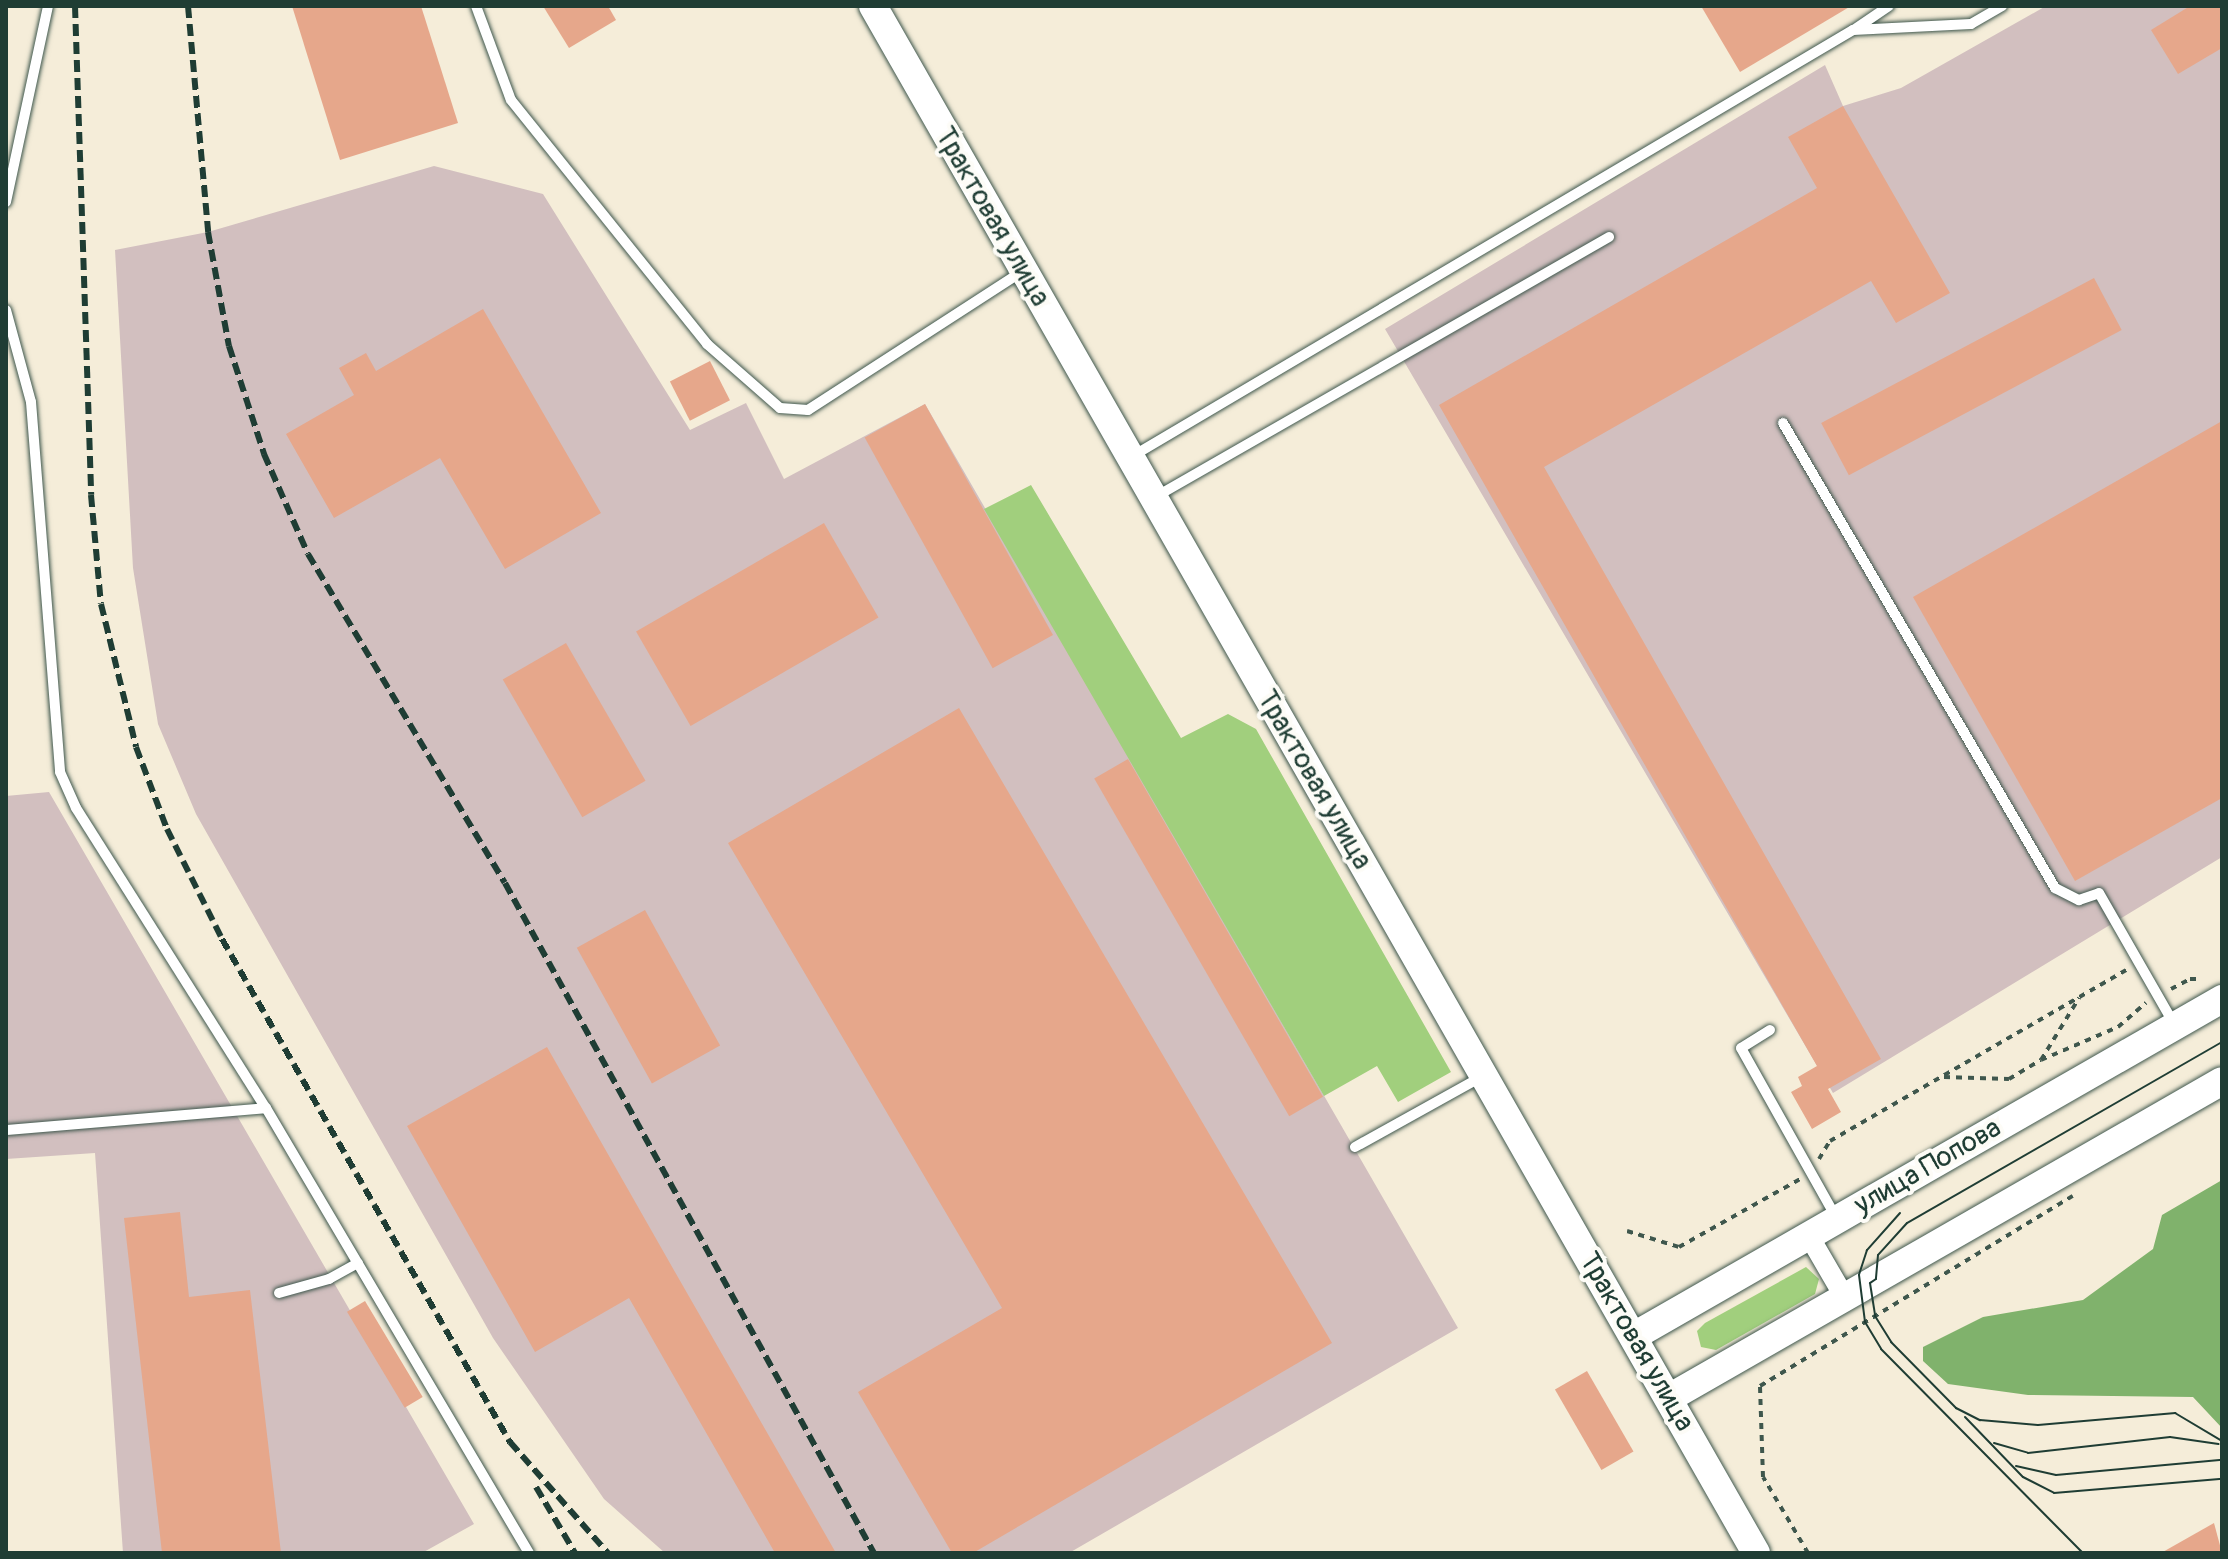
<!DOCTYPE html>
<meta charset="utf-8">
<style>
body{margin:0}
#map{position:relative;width:2228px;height:1559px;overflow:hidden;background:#f5edd9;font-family:Pangolin,sans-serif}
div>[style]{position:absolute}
.industrial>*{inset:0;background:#d2bfbf}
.green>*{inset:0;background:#a1cf7d}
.forest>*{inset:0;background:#80b26c}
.building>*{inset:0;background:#e6a78b;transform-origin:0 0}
.path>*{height:4px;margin-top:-2px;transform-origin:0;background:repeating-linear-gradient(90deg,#3f574d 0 6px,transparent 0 12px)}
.roads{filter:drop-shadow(0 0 2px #3f574d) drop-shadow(0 0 2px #3f574d)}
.lane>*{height:10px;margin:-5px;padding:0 5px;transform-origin:5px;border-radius:5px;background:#fff}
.street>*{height:20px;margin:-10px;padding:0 10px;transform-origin:10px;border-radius:10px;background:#fff}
.secondary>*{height:28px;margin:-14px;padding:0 14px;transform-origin:14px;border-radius:14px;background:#fff}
.tram>*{height:2px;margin:-1px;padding:0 1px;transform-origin:1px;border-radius:1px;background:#1f3d34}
.rail>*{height:6px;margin-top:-3px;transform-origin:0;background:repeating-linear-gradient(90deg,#1f3d34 0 12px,transparent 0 18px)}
span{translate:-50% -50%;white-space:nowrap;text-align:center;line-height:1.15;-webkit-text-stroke:8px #fdfcf7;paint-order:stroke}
.street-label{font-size:28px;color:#1f3d34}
.frame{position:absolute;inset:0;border:8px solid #1f3d34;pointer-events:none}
</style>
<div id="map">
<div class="industrial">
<i style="clip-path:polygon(2046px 6px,2222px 6px,2222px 857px,1833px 1093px,1385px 329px,1825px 65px,1843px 106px,1901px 88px)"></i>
<i style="clip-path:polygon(434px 166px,543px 194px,690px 430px,746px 403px,784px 479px,925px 404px,1458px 1328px,1069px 1553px,665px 1553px,604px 1499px,493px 1338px,196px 814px,158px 724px,133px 568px,115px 250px,208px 232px)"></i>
<i style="clip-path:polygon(49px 792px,474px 1524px,422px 1553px,123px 1553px,95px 1153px,6px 1159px,6px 796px)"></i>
</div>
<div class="green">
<i style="clip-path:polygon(1031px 485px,1181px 738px,1228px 714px,1256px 729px,1451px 1072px,1398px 1102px,1377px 1066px,1324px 1096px,984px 509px)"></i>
<i style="clip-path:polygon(1806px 1267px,1819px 1279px,1815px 1294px,1716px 1350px,1701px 1347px,1697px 1331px,1705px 1323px)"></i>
</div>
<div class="forest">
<i style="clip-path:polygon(2222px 1180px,2222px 1428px,2193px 1397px,2028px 1395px,1948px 1384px,1923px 1361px,1923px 1347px,1983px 1317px,2083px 1300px,2153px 1249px,2162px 1215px)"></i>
</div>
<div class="building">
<i style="clip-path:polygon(292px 6px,421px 6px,458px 123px,340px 160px)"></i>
<i style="clip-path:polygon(543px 6px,608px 6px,616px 20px,569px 48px)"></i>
<i style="clip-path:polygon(1701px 6px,1851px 6px,1740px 72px)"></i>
<i style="clip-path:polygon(2190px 6px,2222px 6px,2222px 48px,2178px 74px,2151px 30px)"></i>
<i style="clip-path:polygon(1843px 106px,1950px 293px,1896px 323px,1871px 281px,1544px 467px,1881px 1059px,1828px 1089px,1841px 1112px,1812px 1129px,1791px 1092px,1802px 1086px,1798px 1077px,1817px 1066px,1439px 405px,1817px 188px,1788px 137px)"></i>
<i style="left:2094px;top:278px;width:59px;height:309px;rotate:62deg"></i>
<i style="clip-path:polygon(483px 309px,601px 513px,505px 569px,440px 458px,334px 518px,286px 434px,354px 395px,339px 368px,366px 353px,376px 371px)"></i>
<i style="left:710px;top:361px;width:44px;height:45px;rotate:63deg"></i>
<i style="left:925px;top:404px;width:264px;height:69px;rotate:61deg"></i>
<i style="clip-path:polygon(2222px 421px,2222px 798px,2075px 881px,1913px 597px)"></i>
<i style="left:824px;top:523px;width:109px;height:217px;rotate:60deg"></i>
<i style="left:566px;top:643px;width:159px;height:73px;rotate:60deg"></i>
<i style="clip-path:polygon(959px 708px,1332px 1343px,973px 1553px,952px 1553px,858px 1392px,1002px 1308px,728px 843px)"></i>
<i style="left:1128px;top:759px;width:390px;height:39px;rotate:60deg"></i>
<i style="left:645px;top:910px;width:155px;height:78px;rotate:61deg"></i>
<i style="clip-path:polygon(547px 1047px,675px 1272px,836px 1553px,775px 1553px,629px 1298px,535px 1352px,407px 1126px)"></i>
<i style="clip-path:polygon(180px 1212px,189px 1297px,250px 1290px,281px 1553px,162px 1553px,124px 1218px)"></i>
<i style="left:365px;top:1301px;width:112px;height:21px;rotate:59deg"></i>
<i style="left:1587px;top:1371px;width:93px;height:37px;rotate:60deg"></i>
<i style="clip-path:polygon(2214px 1523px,2222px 1553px,2161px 1553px)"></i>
</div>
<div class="path">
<i style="left:2171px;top:989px;width:21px;rotate:-28deg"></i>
<i style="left:2190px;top:979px;width:12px"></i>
<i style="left:2041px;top:1060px;width:84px;rotate:-23.2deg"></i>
<i style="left:2118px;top:1027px;width:37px;rotate:-41deg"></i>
<i style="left:1944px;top:1077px;width:65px;rotate:1.8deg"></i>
<i style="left:2009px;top:1079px;width:37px;rotate:-31deg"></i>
<i style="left:2041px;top:1060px;width:73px;rotate:-58.5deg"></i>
<i style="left:1819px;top:1159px;width:21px;rotate:-59deg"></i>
<i style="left:1830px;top:1141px;width:342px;rotate:-30deg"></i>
<i style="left:1627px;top:1231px;width:54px;rotate:17.1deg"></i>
<i style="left:1679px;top:1247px;width:139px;rotate:-29.3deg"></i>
<i style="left:1808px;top:1553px;width:88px;rotate:-120.6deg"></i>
<i style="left:1763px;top:1477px;width:91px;rotate:-91.9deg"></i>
<i style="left:1760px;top:1386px;width:366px;rotate:-31.3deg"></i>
</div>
<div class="roads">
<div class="lane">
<i style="left:476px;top:6px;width:100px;rotate:69.6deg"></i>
<i style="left:511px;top:100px;width:313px;rotate:51.2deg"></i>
<i style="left:707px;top:344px;width:97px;rotate:41.2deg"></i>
<i style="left:780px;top:408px;width:28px;rotate:4deg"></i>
<i style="left:808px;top:410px;width:254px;rotate:-32.9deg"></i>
<i style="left:1855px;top:29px;width:41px;rotate:-34.1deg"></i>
<i style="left:6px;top:202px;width:200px;rotate:-77.9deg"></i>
<i style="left:6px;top:310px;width:95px;rotate:74.8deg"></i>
<i style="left:31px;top:402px;width:371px;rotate:85.5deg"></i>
<i style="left:60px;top:772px;width:39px;rotate:66deg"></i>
<i style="left:76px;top:808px;width:355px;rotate:57.7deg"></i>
<i style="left:266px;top:1108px;width:517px;rotate:59.42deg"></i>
<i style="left:1783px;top:423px;width:539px;rotate:59.67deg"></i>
<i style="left:2055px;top:888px;width:27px;rotate:27deg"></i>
<i style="left:2079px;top:900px;width:21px;rotate:-19deg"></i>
<i style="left:2099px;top:893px;width:151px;rotate:60.2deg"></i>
<i style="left:1131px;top:457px;width:839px;rotate:-30.6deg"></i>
<i style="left:1853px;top:30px;width:118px;rotate:-2.9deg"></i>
<i style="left:1971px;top:24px;width:36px;rotate:-30deg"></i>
<i style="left:1157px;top:496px;width:521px;rotate:-29.81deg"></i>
<i style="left:1770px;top:1030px;width:34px;rotate:148deg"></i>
<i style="left:1741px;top:1048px;width:196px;rotate:60.7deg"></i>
<i style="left:6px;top:1130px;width:261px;rotate:-4.8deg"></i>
<i style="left:1355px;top:1147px;width:146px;rotate:-29deg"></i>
<i style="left:279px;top:1293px;width:52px;rotate:-15.6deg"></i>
<i style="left:329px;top:1279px;width:33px;rotate:-29deg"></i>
</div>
<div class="street">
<i style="left:1809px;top:1236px;width:72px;rotate:59.9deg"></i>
</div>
<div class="secondary">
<i style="left:873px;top:6px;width:1781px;rotate:60.28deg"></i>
<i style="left:1634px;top:1336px;width:678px;rotate:-29.82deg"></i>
<i style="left:1669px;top:1398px;width:637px;rotate:-29.82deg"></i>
</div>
</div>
<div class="tram">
<i style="left:2222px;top:1042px;width:363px;rotate:150.1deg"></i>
<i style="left:1907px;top:1223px;width:43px;rotate:132.2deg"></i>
<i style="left:1878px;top:1255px;width:24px;rotate:95deg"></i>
<i style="left:1876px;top:1279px;width:7px;rotate:146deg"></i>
<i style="left:1870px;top:1283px;width:33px;rotate:81deg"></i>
<i style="left:1875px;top:1316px;width:31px;rotate:58deg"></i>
<i style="left:1891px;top:1342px;width:93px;rotate:45.4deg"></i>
<i style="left:1956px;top:1408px;width:27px;rotate:27deg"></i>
<i style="left:1980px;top:1420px;width:58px;rotate:4.9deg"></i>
<i style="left:2038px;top:1425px;width:138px;rotate:-5deg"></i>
<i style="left:2175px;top:1413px;width:55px;rotate:30.8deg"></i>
<i style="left:1900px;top:1213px;width:50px;rotate:131.7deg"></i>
<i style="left:1867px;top:1250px;width:26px;rotate:108deg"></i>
<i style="left:1859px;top:1275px;width:47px;rotate:82.7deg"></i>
<i style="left:1865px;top:1322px;width:31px;rotate:59deg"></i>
<i style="left:1881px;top:1349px;width:287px;rotate:45.3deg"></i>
<i style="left:1965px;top:1417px;width:83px;rotate:46deg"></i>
<i style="left:2023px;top:1477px;width:35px;rotate:27deg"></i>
<i style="left:2054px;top:1493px;width:169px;rotate:-4.8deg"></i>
<i style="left:1994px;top:1443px;width:35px;rotate:16deg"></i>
<i style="left:2028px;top:1453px;width:143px;rotate:-6.4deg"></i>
<i style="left:2170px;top:1437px;width:49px;rotate:8.3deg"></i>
<i style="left:2016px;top:1466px;width:41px;rotate:12.7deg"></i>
<i style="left:2056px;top:1475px;width:167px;rotate:-5.2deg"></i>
</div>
<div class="rail">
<i style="left:75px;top:6px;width:489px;rotate:88.1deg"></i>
<i style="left:91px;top:495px;width:109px;rotate:84.8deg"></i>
<i style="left:101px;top:604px;width:147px;rotate:76.2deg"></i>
<i style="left:136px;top:747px;width:88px;rotate:69.3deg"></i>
<i style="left:167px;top:829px;width:123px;rotate:63.4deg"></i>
<i style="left:222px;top:939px;width:580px;rotate:60.21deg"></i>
<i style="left:510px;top:1442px;width:148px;rotate:48.6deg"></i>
<i style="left:188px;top:6px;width:227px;rotate:84.9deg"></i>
<i style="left:208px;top:232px;width:116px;rotate:79.6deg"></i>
<i style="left:229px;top:346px;width:114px;rotate:72deg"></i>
<i style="left:264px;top:454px;width:109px;rotate:66.3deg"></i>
<i style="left:308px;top:554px;width:383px;rotate:59.1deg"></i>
<i style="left:505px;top:883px;width:765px;rotate:61.16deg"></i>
<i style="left:536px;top:1487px;width:77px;rotate:59.4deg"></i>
</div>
<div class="street-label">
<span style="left:992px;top:217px;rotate:60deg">Трактовая улица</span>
<span style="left:1314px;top:780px;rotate:60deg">Трактовая улица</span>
<span style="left:1928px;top:1167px;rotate:-30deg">улица Попова</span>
<span style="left:1636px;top:1342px;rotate:60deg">Трактовая улица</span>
</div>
<div class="frame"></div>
</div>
